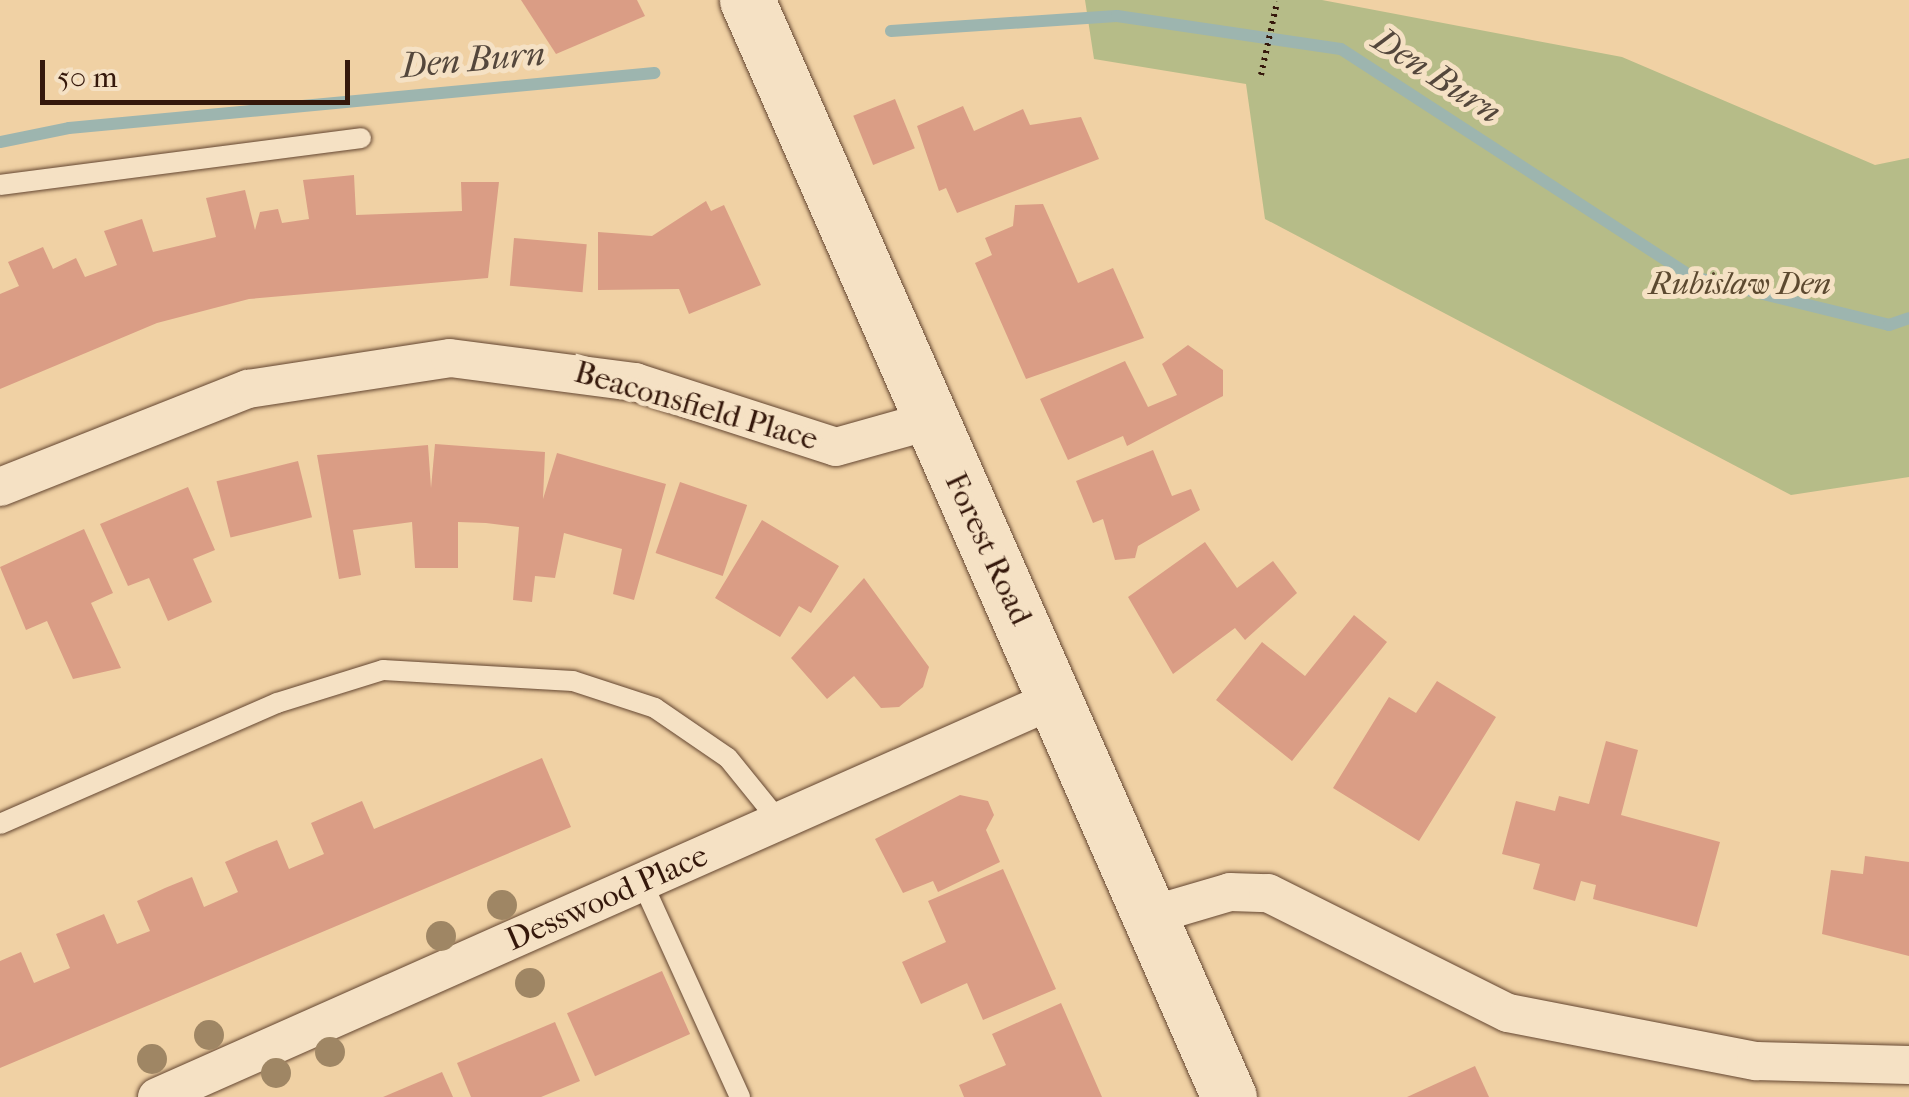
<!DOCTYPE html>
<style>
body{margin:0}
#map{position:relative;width:1909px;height:1097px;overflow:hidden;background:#f0d1a4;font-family:"IM FELL French Canon",serif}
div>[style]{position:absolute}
.green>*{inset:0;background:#b6bc88}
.stream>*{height:12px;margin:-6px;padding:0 6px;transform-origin:6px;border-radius:6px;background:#9db5af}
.building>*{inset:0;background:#da9d85;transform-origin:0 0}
.path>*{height:6px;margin-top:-3px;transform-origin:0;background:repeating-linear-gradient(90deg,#35180b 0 2.5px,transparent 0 7.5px)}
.roads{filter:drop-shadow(0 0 2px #644631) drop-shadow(0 0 2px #644631)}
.lane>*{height:20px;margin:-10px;padding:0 10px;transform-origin:10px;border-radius:10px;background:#f5e1c4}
.street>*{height:38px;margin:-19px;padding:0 19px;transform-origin:19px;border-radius:19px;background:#f5e1c4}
.secondary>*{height:55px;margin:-27.5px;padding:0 27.5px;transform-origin:27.5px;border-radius:27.5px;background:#f5e1c4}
.trees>*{width:30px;height:30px;margin:-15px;border-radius:50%;background:#9f8664}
span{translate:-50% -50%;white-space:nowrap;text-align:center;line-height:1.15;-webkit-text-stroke:10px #f5e1c4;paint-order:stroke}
.park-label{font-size:32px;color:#5c4930;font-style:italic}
.street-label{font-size:32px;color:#35180b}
.water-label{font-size:35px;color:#54473c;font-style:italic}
.scale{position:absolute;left:40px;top:60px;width:310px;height:45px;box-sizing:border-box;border:5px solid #35180b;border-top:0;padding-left:12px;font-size:30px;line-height:35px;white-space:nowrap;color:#35180b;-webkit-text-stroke:8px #f5e1c4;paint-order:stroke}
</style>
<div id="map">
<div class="green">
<i style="clip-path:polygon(1085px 0,1322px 0,1622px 57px,1875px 165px,1909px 158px,1909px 477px,1791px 495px,1265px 219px,1246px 84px,1094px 59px)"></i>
</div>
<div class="stream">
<i style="left:891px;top:31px;width:226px;rotate:-3.8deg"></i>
<i style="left:1117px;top:16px;width:226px;rotate:8.4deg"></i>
<i style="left:1341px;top:49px;width:416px;rotate:33deg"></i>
<i style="left:1690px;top:276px;width:205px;rotate:13.8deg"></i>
<i style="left:1889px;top:325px;width:21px;rotate:-19deg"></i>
<i style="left:0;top:142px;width:70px;rotate:-11.5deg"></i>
<i style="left:69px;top:128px;width:588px;rotate:-5.37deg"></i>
</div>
<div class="building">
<i style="clip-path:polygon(521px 0,637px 0,645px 16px,556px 54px)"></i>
<i style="left:895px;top:99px;width:53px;height:45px;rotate:68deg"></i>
<i style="clip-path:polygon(963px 106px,974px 131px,1023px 109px,1030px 125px,1081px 117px,1099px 159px,957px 213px,946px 188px,939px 191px,917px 126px)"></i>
<i style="clip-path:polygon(354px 175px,356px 215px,462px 211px,461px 182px,499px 182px,488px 278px,249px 299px,157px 323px,0 389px,0 294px,19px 286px,8px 262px,43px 247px,53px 269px,76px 258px,85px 277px,117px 265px,104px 231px,142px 219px,153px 252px,216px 237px,206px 198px,245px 190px,255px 230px,260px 212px,278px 209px,282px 223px,309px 219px,303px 180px)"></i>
<i style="clip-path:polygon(706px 201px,711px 211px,724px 205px,761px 285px,689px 314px,679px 289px,598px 290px,598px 232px,652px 236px)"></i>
<i style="clip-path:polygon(1043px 204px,1078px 283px,1113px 268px,1144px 338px,1026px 379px,975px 263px,992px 255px,985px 238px,1013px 226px,1015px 205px)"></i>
<i style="left:514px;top:238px;width:73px;height:48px;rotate:5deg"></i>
<i style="clip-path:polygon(1188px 345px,1223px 370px,1223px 396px,1127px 446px,1123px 436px,1068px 460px,1040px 399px,1125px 361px,1148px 407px,1177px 395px,1162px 364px)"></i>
<i style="clip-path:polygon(435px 444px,545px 452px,543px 499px,557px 453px,666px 484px,634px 600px,613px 594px,622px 549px,564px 533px,555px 578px,535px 576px,532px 602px,513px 600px,519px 527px,486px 523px,458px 522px,458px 568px,415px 568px,412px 522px,353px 530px,361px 575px,339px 579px,317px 455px,428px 445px,431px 488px)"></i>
<i style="clip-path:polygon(1153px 450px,1172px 496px,1191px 489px,1200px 510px,1138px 546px,1135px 558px,1115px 560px,1103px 519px,1093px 523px,1076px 481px)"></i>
<i style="left:298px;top:461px;width:58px;height:84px;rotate:76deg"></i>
<i style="left:680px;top:482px;width:71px;height:75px;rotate:19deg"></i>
<i style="clip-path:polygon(188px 487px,215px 550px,193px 559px,212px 602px,168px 621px,149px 578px,128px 586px,100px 524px)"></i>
<i style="clip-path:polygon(762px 520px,839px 566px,811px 613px,799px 606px,780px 637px,715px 598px)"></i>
<i style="clip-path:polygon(84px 529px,113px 593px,91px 603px,121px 668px,73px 679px,47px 621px,26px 630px,0 567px)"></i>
<i style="clip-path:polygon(1205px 542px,1237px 588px,1273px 561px,1297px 593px,1245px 640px,1235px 628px,1173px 674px,1128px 597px)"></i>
<i style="clip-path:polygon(864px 578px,929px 667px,923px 687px,899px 707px,881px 708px,854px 676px,827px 699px,791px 658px)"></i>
<i style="clip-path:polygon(1354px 615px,1387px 642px,1292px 761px,1216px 700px,1262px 642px,1305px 676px)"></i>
<i style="clip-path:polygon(1437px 681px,1496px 717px,1419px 841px,1333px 788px,1389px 697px,1416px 713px)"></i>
<i style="clip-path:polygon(1606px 741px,1638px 750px,1621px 815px,1720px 842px,1697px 927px,1593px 899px,1596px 885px,1581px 881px,1575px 901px,1533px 889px,1540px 864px,1502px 854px,1516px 801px,1555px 811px,1559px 796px,1589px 804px)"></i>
<i style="clip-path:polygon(542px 758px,571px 827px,0 1068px,0 961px,21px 952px,34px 983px,70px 968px,56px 934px,104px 914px,117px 944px,150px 931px,137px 901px,165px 888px,192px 877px,204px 907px,238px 892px,225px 862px,250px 851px,277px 840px,289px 869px,324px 854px,311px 823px,334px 813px,362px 801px,374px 829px)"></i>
<i style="clip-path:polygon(960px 795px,988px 801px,994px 815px,986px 830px,1000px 862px,938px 892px,933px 881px,903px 893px,875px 839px)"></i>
<i style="clip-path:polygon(1865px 856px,1909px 862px,1909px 956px,1822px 934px,1831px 870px,1863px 874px)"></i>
<i style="clip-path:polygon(1003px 869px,1056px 989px,983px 1020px,967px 983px,921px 1004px,902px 962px,946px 942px,928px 901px)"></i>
<i style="left:662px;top:971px;width:69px;height:104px;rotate:66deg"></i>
<i style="clip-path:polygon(1061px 1003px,1102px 1097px,964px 1097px,959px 1085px,1006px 1065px,992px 1034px)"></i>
<i style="clip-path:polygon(555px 1022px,580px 1081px,541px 1097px,471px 1097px,457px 1063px)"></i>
<i style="clip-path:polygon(1475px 1066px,1489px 1097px,1407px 1097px)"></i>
<i style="clip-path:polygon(442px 1072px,453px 1097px,383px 1097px)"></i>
</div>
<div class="path">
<i style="left:1261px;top:75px;width:75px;rotate:-77.6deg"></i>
</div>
<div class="roads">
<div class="lane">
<i style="left:0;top:185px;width:364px;rotate:-7.4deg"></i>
<i style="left:0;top:824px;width:302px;rotate:-23.6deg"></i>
<i style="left:277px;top:703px;width:111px;rotate:-17.3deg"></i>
<i style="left:383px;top:670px;width:190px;rotate:3.3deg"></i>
<i style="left:573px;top:681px;width:86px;rotate:18.2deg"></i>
<i style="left:655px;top:708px;width:88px;rotate:34.4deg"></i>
<i style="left:728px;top:758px;width:81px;rotate:51deg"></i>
<i style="left:642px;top:882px;width:236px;rotate:65.5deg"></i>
</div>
<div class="street">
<i style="left:0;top:487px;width:267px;rotate:-21.6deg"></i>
<i style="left:248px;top:389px;width:204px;rotate:-8.7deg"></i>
<i style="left:450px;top:358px;width:187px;rotate:7.4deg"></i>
<i style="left:635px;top:382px;width:211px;rotate:17.9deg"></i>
<i style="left:836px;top:447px;width:97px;rotate:-15.6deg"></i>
<i style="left:1152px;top:915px;width:81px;rotate:-16.4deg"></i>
<i style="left:1230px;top:892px;width:38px;rotate:2deg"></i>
<i style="left:1268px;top:893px;width:268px;rotate:26.6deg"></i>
<i style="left:1508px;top:1013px;width:253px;rotate:11deg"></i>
<i style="left:1756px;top:1061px;width:153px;rotate:1.5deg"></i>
<i style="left:157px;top:1097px;width:984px;rotate:-23.91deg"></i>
</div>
<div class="secondary">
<i style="left:747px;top:0;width:1198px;rotate:66.28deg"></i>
</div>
</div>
<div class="trees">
<i style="left:502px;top:905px"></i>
<i style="left:441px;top:936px"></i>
<i style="left:530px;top:983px"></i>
<i style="left:209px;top:1035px"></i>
<i style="left:330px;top:1052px"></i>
<i style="left:152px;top:1059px"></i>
<i style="left:276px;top:1073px"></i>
</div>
<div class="park-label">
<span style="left:1740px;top:284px">Rubislaw Den</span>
</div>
<div class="street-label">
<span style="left:696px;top:406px;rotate:16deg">Beaconsfield Place</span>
<span style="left:988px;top:549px;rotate:65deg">Forest Road</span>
<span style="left:607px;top:898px;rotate:-24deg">Desswood Place</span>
</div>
<div class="water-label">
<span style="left:473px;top:60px;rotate:-5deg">Den Burn</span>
<span style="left:1437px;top:76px;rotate:33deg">Den Burn</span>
</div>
<div class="scale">50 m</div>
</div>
